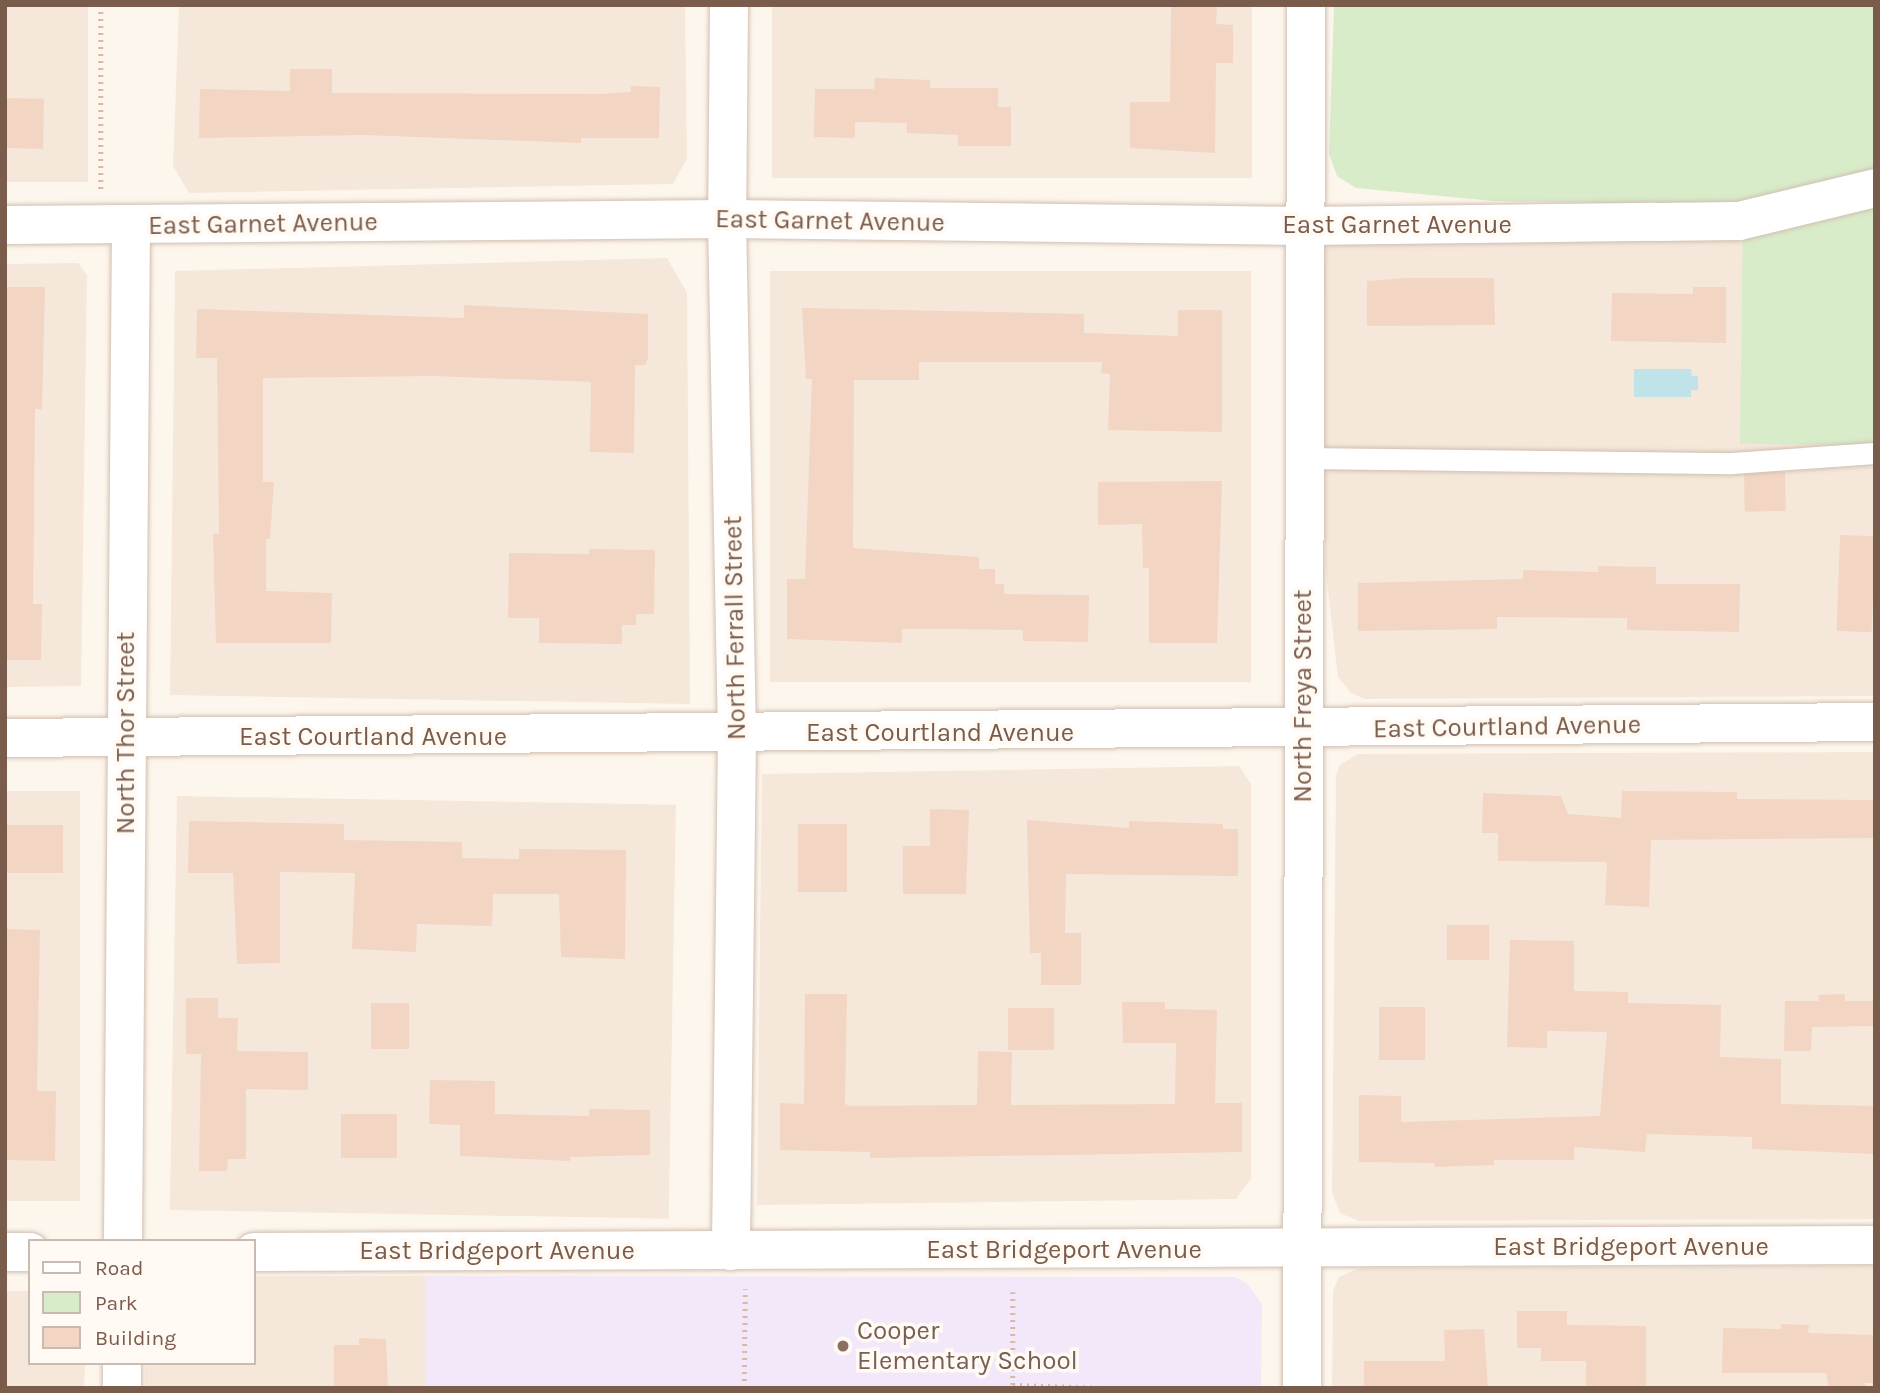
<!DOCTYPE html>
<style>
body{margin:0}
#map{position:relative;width:1880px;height:1393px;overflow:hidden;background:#fdf6ec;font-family:Karla,sans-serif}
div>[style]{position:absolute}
.residential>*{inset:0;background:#f5e8da;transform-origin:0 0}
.education>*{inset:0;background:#f3e8fa}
.green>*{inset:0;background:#d8ecc9}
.water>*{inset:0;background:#bfe3e8}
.building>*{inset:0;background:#f3d5c3;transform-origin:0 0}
.path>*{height:4.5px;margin-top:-2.25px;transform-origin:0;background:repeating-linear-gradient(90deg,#d9b8a5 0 2px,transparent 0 7px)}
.roads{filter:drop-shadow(0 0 2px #d1beb0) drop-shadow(0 0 2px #d1beb0)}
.lane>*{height:21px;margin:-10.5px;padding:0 10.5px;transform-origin:10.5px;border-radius:10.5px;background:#fff}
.street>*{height:38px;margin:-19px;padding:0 19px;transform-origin:19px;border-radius:19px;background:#fff}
.secondary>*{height:38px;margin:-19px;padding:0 19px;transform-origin:19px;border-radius:19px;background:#fff}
.dots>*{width:19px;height:19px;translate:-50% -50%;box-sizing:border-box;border:4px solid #fffaf3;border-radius:50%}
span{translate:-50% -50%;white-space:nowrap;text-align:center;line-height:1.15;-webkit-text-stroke:7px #fffaf3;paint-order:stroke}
.street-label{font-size:26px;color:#7a5c4d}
.education-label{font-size:26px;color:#785e54}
.left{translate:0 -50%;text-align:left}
.frame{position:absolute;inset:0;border:7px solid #7a5c4d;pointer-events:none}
.legend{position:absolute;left:28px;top:1239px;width:228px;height:126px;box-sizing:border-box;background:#fffaf3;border:2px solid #cabbb1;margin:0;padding:9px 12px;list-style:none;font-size:21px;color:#7a5c4d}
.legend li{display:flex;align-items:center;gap:14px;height:35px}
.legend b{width:35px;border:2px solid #cabbb1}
</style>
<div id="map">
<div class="residential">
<i style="left:5px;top:5px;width:83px;height:177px"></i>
<i style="clip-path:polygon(179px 5px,685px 5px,687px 158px,673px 184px,189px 193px,173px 166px)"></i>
<i style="left:772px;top:5px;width:480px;height:173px"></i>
<i style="clip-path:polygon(1742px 226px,1875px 445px,1875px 696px,1365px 699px,1351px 693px,1338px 677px,1325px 564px,1324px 266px,1325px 247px,1333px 235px)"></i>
<i style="clip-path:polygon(667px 258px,687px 293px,690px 704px,170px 695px,175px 271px)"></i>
<i style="clip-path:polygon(78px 263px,87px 275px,81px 686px,5px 687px,5px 264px)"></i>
<i style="left:770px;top:271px;width:481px;height:411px"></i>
<i style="clip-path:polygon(1875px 752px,1875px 1219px,1359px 1221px,1340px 1213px,1332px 1193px,1336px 776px,1340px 765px,1358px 754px)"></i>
<i style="clip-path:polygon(1239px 766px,1251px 784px,1251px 1179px,1236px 1199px,757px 1205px,762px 774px)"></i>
<i style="left:5px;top:791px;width:75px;height:410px"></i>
<i style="left:177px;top:796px;width:499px;height:414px;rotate:1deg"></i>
<i style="clip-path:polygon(1875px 1266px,1875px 1388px,1332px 1388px,1333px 1291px,1339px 1277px,1360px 1268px)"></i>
<i style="clip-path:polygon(254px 1276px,425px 1276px,425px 1388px,145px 1388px,145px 1363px,254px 1363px)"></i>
<i style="clip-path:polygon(5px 1291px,30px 1291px,30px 1363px,85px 1363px,84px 1388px,5px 1388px)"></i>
</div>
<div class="education">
<i style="clip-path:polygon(425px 1276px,1235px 1277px,1248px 1284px,1262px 1304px,1261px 1388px,425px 1388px)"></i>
</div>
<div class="green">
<i style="clip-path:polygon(1334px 5px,1875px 5px,1875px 445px,1740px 444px,1743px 206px,1493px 201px,1356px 188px,1337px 176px,1329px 154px)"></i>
</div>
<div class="water">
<i style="clip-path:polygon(1634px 369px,1691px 369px,1692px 376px,1698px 376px,1698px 390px,1691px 390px,1691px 397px,1634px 397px)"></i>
</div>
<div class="building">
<i style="clip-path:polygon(1171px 5px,1217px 5px,1216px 24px,1233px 25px,1233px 63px,1216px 63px,1215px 153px,1130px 148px,1130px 102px,1170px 102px)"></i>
<i style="clip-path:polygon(290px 69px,332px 69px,332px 93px,600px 94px,631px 92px,631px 86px,660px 87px,659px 138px,581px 138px,581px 143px,364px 135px,199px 138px,200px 89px,290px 91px)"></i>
<i style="clip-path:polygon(875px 78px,930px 80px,930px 88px,998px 88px,998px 107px,1011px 107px,1011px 146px,958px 146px,958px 135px,907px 133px,907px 123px,855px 122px,855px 138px,814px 137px,815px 89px,874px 89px)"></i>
<i style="left:5px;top:98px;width:39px;height:50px;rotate:1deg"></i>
<i style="clip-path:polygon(1406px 278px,1494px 278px,1495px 325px,1367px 326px,1367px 281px)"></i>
<i style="clip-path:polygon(5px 287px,45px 287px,42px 409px,35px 409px,33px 604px,42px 604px,41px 660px,5px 660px)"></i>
<i style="clip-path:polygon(1693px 287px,1726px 287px,1726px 343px,1611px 341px,1612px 293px,1693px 294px)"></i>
<i style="clip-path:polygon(464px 305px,648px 314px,648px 358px,645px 365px,635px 365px,634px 453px,590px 452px,591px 382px,435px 376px,263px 378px,263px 482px,274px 482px,270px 539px,266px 539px,266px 591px,332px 593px,331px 643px,216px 643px,213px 534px,219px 534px,217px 358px,196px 358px,197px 309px,464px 318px)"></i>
<i style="clip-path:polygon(802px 308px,1084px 314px,1084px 333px,1178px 336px,1178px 310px,1222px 310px,1222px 432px,1108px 430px,1110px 374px,1101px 373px,1102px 362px,919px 362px,919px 380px,854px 380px,853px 548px,979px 557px,979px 569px,995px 569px,995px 584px,1004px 584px,1004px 594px,1089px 595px,1088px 642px,1023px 641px,1023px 630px,953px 629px,902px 629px,902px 643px,787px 639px,787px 579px,805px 579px,812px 379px,806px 379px)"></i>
<i style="left:1785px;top:472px;width:39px;height:41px;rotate:89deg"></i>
<i style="clip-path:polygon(1222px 481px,1217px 643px,1149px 643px,1149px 568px,1143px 568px,1142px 524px,1098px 525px,1098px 482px)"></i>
<i style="left:1840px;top:535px;width:35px;height:96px;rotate:2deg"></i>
<i style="clip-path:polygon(589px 549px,655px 550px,654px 614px,636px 614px,636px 625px,622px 625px,622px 644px,539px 643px,539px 618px,508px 618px,509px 553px,589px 554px)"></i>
<i style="clip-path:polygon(1598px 566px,1656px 567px,1656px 584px,1740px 584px,1739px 632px,1627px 630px,1627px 618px,1497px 617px,1497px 629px,1358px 631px,1358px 583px,1523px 579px,1523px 570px,1598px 572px)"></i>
<i style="clip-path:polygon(1622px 791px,1737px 792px,1737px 799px,1875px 800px,1875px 838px,1651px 840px,1649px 907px,1605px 905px,1607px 862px,1498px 861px,1498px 833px,1482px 833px,1483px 793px,1561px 796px,1568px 814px,1621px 818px)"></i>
<i style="clip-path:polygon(930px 809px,969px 810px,966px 894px,903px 894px,903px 846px,930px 846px)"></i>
<i style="clip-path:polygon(1027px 820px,1129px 828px,1129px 821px,1223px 824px,1223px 829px,1238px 829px,1238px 876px,1066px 874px,1065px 933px,1081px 933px,1081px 985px,1041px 985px,1041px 953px,1030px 953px)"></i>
<i style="clip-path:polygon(189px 821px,344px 824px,344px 840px,462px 842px,462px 858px,519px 859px,519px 849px,626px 850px,625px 959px,561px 957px,559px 894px,493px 894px,492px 926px,417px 924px,416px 952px,352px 949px,355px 873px,280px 872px,280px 963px,237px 964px,233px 873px,188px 873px)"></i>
<i style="left:798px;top:824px;width:49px;height:68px"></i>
<i style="left:7px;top:825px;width:56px;height:48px"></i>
<i style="left:1447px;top:925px;width:42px;height:35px"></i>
<i style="clip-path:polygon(5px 929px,40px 930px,37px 1091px,56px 1091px,55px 1161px,5px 1160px)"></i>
<i style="clip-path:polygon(1510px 940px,1574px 941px,1574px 991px,1628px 992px,1628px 1003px,1721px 1005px,1720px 1057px,1781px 1059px,1781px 1104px,1875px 1106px,1875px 1154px,1752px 1149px,1752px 1137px,1647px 1134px,1645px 1152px,1574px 1147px,1574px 1160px,1494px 1160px,1494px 1165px,1435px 1167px,1435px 1163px,1359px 1162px,1359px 1095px,1401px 1096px,1401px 1122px,1600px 1116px,1607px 1032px,1547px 1031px,1547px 1048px,1507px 1047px)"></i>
<i style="clip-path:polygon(805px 994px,847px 994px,845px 1104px,850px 1106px,977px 1105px,978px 1051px,1012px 1052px,1011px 1105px,1175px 1104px,1176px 1043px,1123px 1043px,1122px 1002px,1165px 1002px,1165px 1009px,1217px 1010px,1215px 1103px,1242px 1103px,1242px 1152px,870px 1158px,870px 1152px,780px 1150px,780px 1103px,804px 1104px)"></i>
<i style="clip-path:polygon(1845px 994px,1845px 1001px,1875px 1001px,1875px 1026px,1812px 1027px,1811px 1051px,1784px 1051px,1785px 1001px,1819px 1001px,1818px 995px)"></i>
<i style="clip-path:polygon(186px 998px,218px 998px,218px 1018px,238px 1018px,237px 1051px,308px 1052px,308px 1090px,246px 1089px,246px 1159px,228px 1159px,227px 1171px,199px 1171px,201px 1054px,186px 1054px)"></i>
<i style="left:371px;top:1003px;width:38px;height:46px"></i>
<i style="left:1425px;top:1007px;width:53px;height:46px;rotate:90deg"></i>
<i style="left:1008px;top:1008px;width:46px;height:42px"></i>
<i style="clip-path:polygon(430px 1080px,495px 1081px,495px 1114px,589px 1116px,589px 1109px,650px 1110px,650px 1155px,570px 1157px,570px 1161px,460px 1156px,460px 1125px,429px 1124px)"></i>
<i style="left:341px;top:1114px;width:56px;height:44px"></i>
<i style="clip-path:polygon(1517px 1311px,1567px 1311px,1567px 1325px,1646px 1326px,1646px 1388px,1586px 1388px,1586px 1361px,1541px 1361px,1541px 1348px,1517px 1348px)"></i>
<i style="clip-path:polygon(1781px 1324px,1809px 1325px,1808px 1333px,1875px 1335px,1874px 1383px,1865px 1383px,1865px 1388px,1829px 1388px,1826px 1373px,1722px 1373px,1723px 1328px,1781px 1329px)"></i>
<i style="clip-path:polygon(1484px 1329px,1488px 1388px,1364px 1388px,1364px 1361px,1445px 1361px,1444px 1330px)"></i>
<i style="clip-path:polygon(359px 1338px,386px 1339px,388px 1388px,334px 1388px,334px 1345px,359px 1345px)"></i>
</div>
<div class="path">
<i style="left:101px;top:5px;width:185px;rotate:90deg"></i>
<i style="left:1013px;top:1292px;width:93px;rotate:90deg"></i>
<i style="left:1013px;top:1385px;width:90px;rotate:1.9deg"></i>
<i style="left:744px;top:1388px;width:99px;rotate:-89.4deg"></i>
</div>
<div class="roads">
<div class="lane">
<i style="left:1303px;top:458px;width:429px;rotate:0.7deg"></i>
<i style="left:1732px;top:463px;width:143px;rotate:-4deg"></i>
</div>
<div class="street">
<i style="left:729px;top:5px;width:214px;rotate:90.5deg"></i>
<i style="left:727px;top:219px;width:516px;rotate:88.89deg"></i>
<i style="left:737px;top:735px;width:516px;rotate:90.67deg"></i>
<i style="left:5px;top:225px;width:722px;rotate:-0.48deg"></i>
<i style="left:727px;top:219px;width:578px;rotate:0.69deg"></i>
<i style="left:1305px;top:226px;width:350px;rotate:-0.7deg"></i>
<i style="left:1655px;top:222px;width:84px;rotate:-0.7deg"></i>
<i style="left:1739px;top:221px;width:140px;rotate:-13.6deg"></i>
<i style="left:5px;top:738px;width:1870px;rotate:-0.49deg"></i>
<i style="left:123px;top:1241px;width:1016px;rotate:-89.55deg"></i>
<i style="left:5px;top:1252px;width:25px"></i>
<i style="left:254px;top:1252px;width:1621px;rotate:-0.25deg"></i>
<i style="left:122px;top:1388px;width:25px;rotate:-90deg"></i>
</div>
<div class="secondary">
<i style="left:1302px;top:1388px;width:1383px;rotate:-89.83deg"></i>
</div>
</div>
<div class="dots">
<i style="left:843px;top:1346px;background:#8d6e63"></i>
</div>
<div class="street-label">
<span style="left:830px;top:221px;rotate:1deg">East Garnet Avenue</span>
<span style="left:263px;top:224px;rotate:-1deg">East Garnet Avenue</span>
<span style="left:1397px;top:225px">East Garnet Avenue</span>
<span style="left:735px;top:628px;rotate:-91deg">North Ferrall Street</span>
<span style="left:1303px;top:696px;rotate:-90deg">North Freya Street</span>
<span style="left:1507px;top:727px;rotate:-1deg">East Courtland Avenue</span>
<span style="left:126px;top:733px;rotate:-90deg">North Thor Street</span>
<span style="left:940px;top:733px">East Courtland Avenue</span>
<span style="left:373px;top:737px">East Courtland Avenue</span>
<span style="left:1631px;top:1247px">East Bridgeport Avenue</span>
<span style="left:1064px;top:1250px">East Bridgeport Avenue</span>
<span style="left:497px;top:1251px">East Bridgeport Avenue</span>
</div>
<div class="education-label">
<span class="left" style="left:857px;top:1346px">Cooper<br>Elementary School</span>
</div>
<div class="frame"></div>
<ul class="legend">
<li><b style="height:9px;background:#fff"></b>Road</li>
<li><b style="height:19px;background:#d8ecc9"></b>Park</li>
<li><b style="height:19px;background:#f3d5c3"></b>Building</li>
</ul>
</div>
